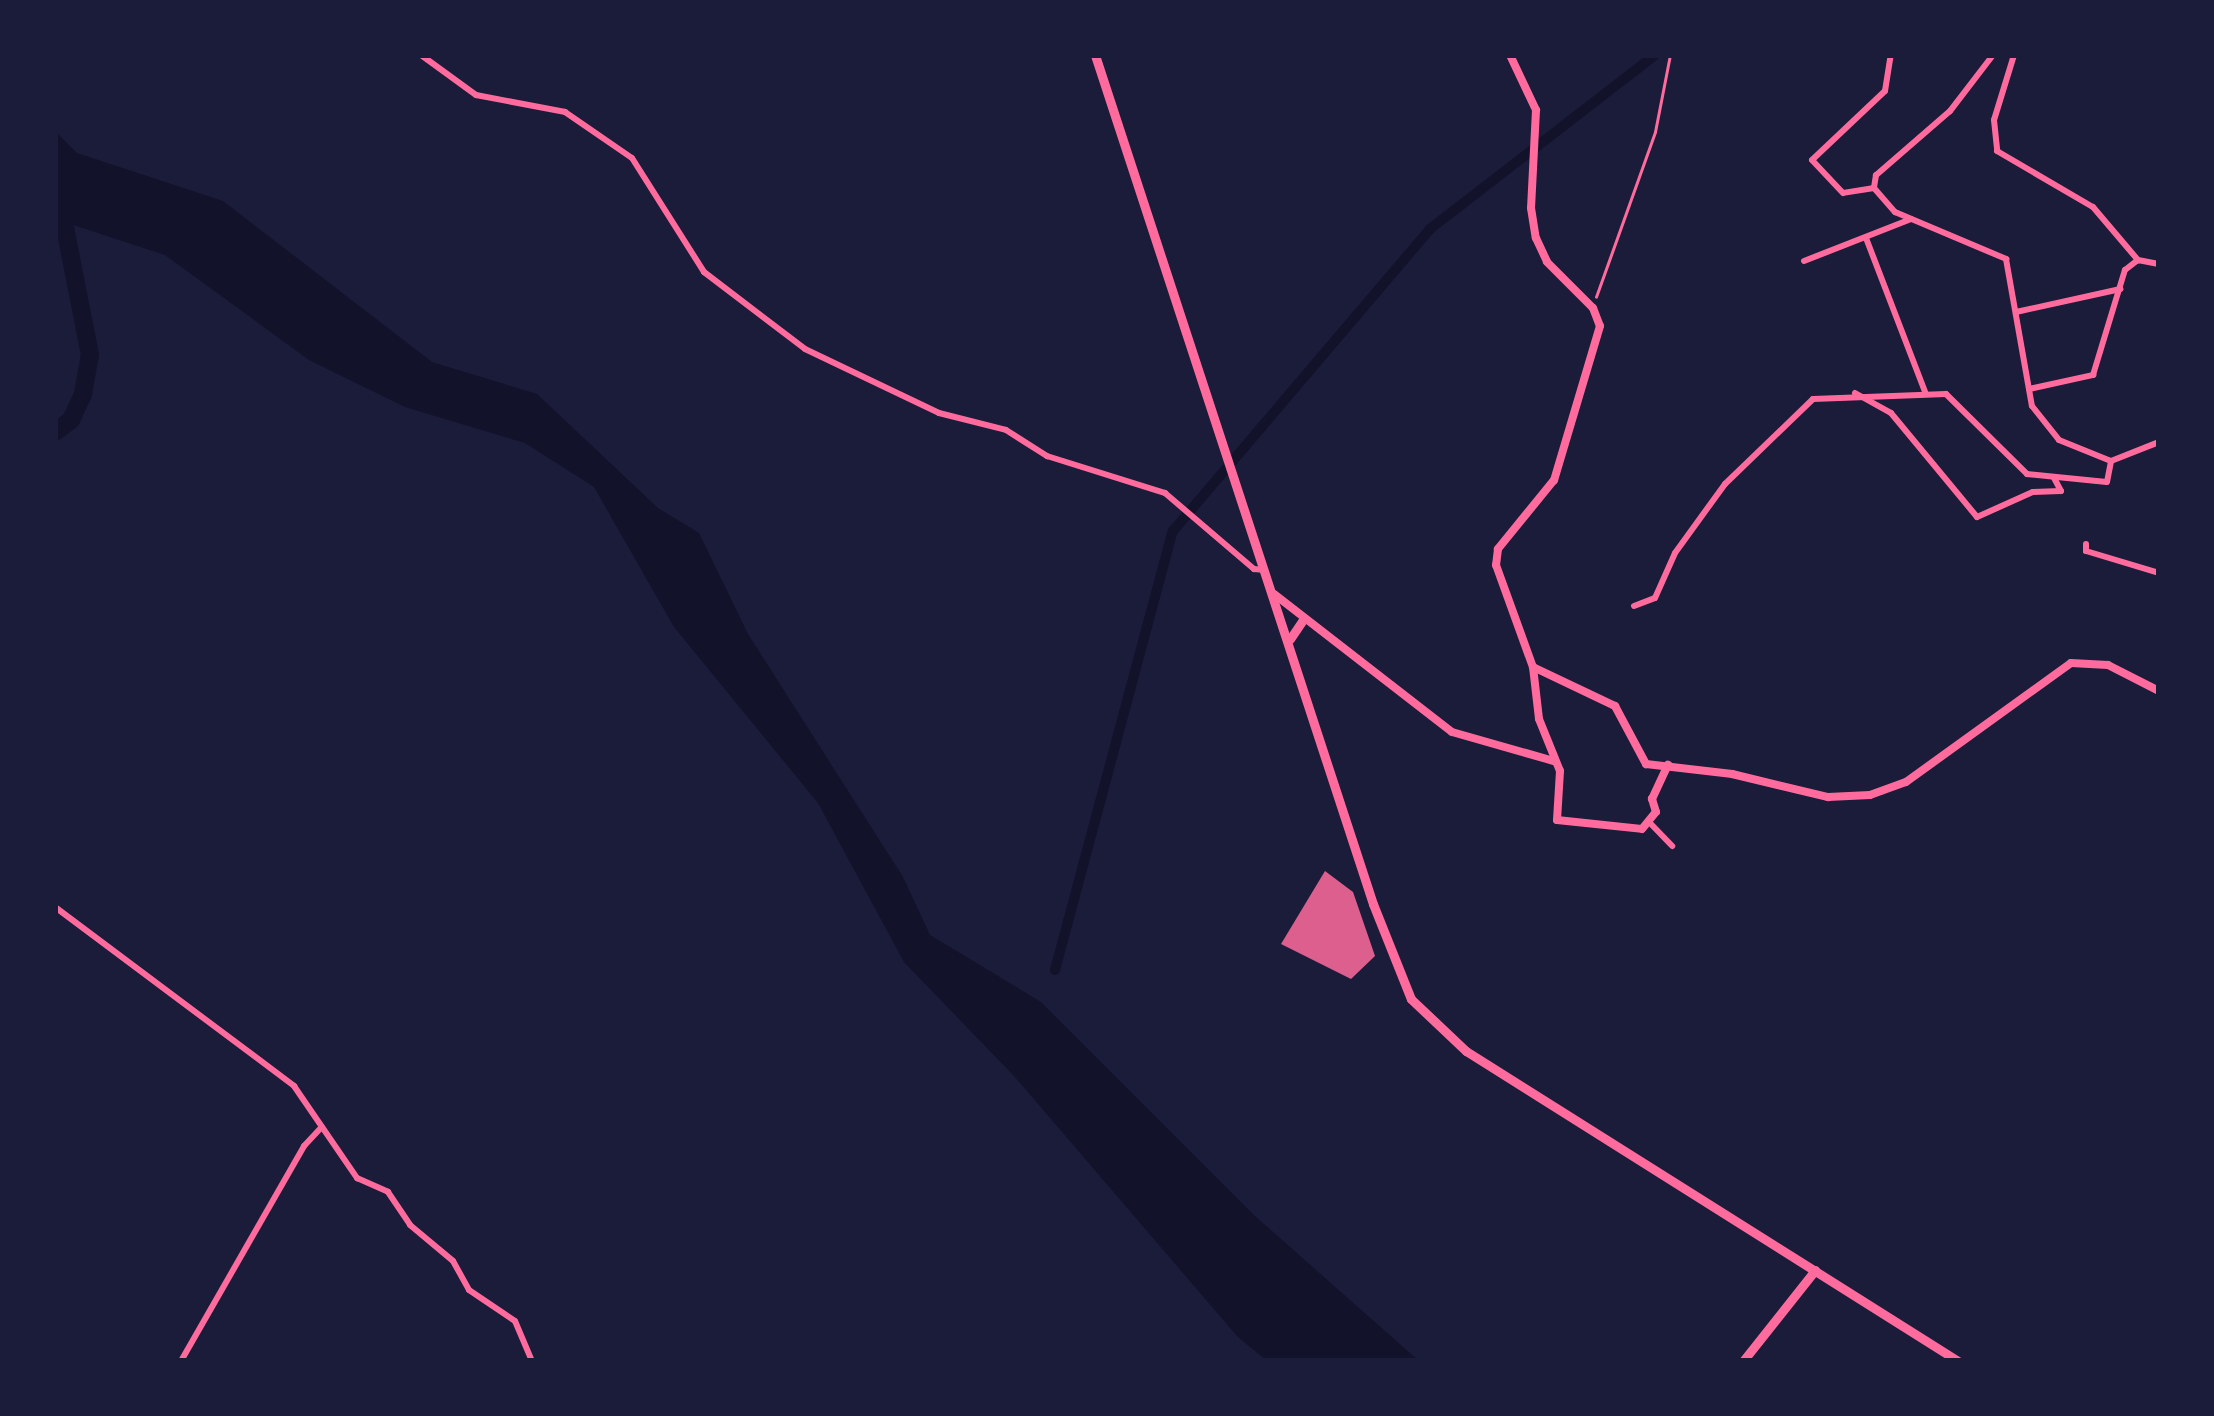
<!DOCTYPE html>
<style>
body{margin:0}
#map{position:relative;width:2214px;height:1416px;overflow:hidden;background:#1b1b3a;font-family:"Space Grotesk",sans-serif}
div>[style]{position:absolute}
.water>*{inset:0;background:#12122b}
.canal>*{height:10px;margin:-5px;padding:0 5px;transform-origin:5px;border-radius:5px;background:#12122b}
.river>*{height:18px;margin:-9px;padding:0 9px;transform-origin:9px;border-radius:9px;background:#12122b}
.building>*{inset:0;background:#dd5f8e}
.path>*{height:2.5px;margin:-1.25px;padding:0 1.25px;transform-origin:1.25px;border-radius:1.25px;background:#ff6b9d}
.minor>*{height:6px;margin:-3px;padding:0 3px;transform-origin:3px;border-radius:3px;background:#ff6b9d}
.tertiary>*{height:8px;margin:-4px;padding:0 4px;transform-origin:4px;border-radius:4px;background:#ff6b9d}
.secondary>*{height:9px;margin:-4.5px;padding:0 4.5px;transform-origin:4.5px;border-radius:4.5px;background:#ff6b9d}
.primary>*{height:9px;margin:-4.5px;padding:0 4.5px;transform-origin:4.5px;border-radius:4.5px;background:#ff6b9d}
span{translate:-50% -50%;white-space:nowrap;text-align:center;line-height:1.15;-webkit-text-stroke:10px #1b1b3a;paint-order:stroke}
.frame{position:absolute;inset:0;border:58px solid #1b1b3a;pointer-events:none}
</style>
<div id="map">
<div class="water">
<i style="clip-path:polygon(55px 131px,77px 153px,223px 201px,432px 362px,537px 394px,658px 508px,699px 533px,748px 634px,903px 877px,930px 935px,1041px 1002px,1255px 1216px,1419px 1361px,1267px 1361px,1237px 1336px,1014px 1076px,904px 962px,818px 803px,674px 627px,594px 487px,525px 443px,405px 407px,309px 360px,165px 255px,55px 219px)"></i>
</div>
<div class="canal">
<i style="left:1055px;top:970px;width:455px;rotate:-75deg"></i>
<i style="left:1173px;top:531px;width:397px;rotate:-49.6deg"></i>
<i style="left:1430px;top:229px;width:284px;rotate:-37.7deg"></i>
</div>
<div class="river">
<i style="left:55px;top:432px;width:20px;rotate:-37deg"></i>
<i style="left:71px;top:420px;width:29px;rotate:-65deg"></i>
<i style="left:83px;top:394px;width:40px;rotate:-80deg"></i>
<i style="left:90px;top:355px;width:156px;rotate:-101.1deg"></i>
</div>
<div class="building">
<i style="clip-path:polygon(1325px 871px,1353px 892px,1375px 956px,1351px 979px,1281px 944px)"></i>
</div>
<div class="path">
<i style="left:1596px;top:297px;width:175px;rotate:-70.3deg"></i>
<i style="left:1655px;top:132px;width:78px;rotate:-79deg"></i>
</div>
<div class="minor">
<i style="left:421px;top:55px;width:68px;rotate:36deg"></i>
<i style="left:476px;top:95px;width:91px;rotate:10.8deg"></i>
<i style="left:565px;top:112px;width:81px;rotate:34.5deg"></i>
<i style="left:632px;top:158px;width:135px;rotate:57.7deg"></i>
<i style="left:704px;top:272px;width:127px;rotate:37.3deg"></i>
<i style="left:805px;top:349px;width:148px;rotate:25.5deg"></i>
<i style="left:939px;top:413px;width:69px;rotate:14.2deg"></i>
<i style="left:1006px;top:430px;width:49px;rotate:32.4deg"></i>
<i style="left:1047px;top:456px;width:124px;rotate:17.4deg"></i>
<i style="left:1165px;top:493px;width:117px;rotate:40.5deg"></i>
<i style="left:1254px;top:569px;width:11px;rotate:5deg"></i>
<i style="left:1993px;top:55px;width:71px;rotate:127.5deg"></i>
<i style="left:1950px;top:111px;width:98px;rotate:139.1deg"></i>
<i style="left:1876px;top:175px;width:13px;rotate:99deg"></i>
<i style="left:1874px;top:188px;width:32px;rotate:49deg"></i>
<i style="left:1895px;top:212px;width:121px;rotate:22.9deg"></i>
<i style="left:2006px;top:259px;width:149px;rotate:80deg"></i>
<i style="left:2032px;top:406px;width:43px;rotate:51.5deg"></i>
<i style="left:2059px;top:440px;width:56px;rotate:22deg"></i>
<i style="left:2111px;top:461px;width:52px;rotate:-21.6deg"></i>
<i style="left:2014px;top:55px;width:68px;rotate:107.1deg"></i>
<i style="left:1994px;top:120px;width:31px;rotate:84deg"></i>
<i style="left:1997px;top:151px;width:111px;rotate:30.3deg"></i>
<i style="left:2093px;top:207px;width:70px;rotate:49.7deg"></i>
<i style="left:2138px;top:260px;width:21px;rotate:11deg"></i>
<i style="left:1874px;top:188px;width:31px;rotate:171deg"></i>
<i style="left:1843px;top:193px;width:45px;rotate:-133.2deg"></i>
<i style="left:1812px;top:160px;width:100px;rotate:-43.4deg"></i>
<i style="left:1885px;top:91px;width:36px;rotate:-81deg"></i>
<i style="left:1866px;top:238px;width:165px;rotate:69deg"></i>
<i style="left:1804px;top:261px;width:115px;rotate:-21.4deg"></i>
<i style="left:2016px;top:312px;width:107px;rotate:-12.4deg"></i>
<i style="left:2029px;top:389px;width:66px;rotate:-12.3deg"></i>
<i style="left:2093px;top:375px;width:110px;rotate:-73.1deg"></i>
<i style="left:2125px;top:270px;width:16px;rotate:-38deg"></i>
<i style="left:1855px;top:393px;width:41px;rotate:29.1deg"></i>
<i style="left:1891px;top:413px;width:135px;rotate:50.4deg"></i>
<i style="left:1977px;top:517px;width:61px;rotate:-24.1deg"></i>
<i style="left:2033px;top:492px;width:28px;rotate:-2deg"></i>
<i style="left:2061px;top:491px;width:15px;rotate:-118deg"></i>
<i style="left:2086px;top:544px;width:7px;rotate:90deg"></i>
<i style="left:2086px;top:551px;width:76px;rotate:16.8deg"></i>
<i style="left:1634px;top:606px;width:22px;rotate:-21deg"></i>
<i style="left:1655px;top:598px;width:49px;rotate:-66deg"></i>
<i style="left:1675px;top:553px;width:85px;rotate:-54.1deg"></i>
<i style="left:1725px;top:484px;width:122px;rotate:-44deg"></i>
<i style="left:1813px;top:399px;width:133px;rotate:-2.2deg"></i>
<i style="left:1946px;top:394px;width:114px;rotate:44.6deg"></i>
<i style="left:2027px;top:474px;width:80px;rotate:5.7deg"></i>
<i style="left:2107px;top:482px;width:21px;rotate:-79deg"></i>
<i style="left:1650px;top:823px;width:32px;rotate:46deg"></i>
<i style="left:55px;top:907px;width:299px;rotate:36.8deg"></i>
<i style="left:294px;top:1086px;width:112px;rotate:55.6deg"></i>
<i style="left:357px;top:1178px;width:34px;rotate:24deg"></i>
<i style="left:388px;top:1192px;width:40px;rotate:56deg"></i>
<i style="left:410px;top:1225px;width:56px;rotate:39.9deg"></i>
<i style="left:453px;top:1261px;width:33px;rotate:61deg"></i>
<i style="left:469px;top:1290px;width:55px;rotate:34deg"></i>
<i style="left:515px;top:1321px;width:43px;rotate:67deg"></i>
<i style="left:181px;top:1361px;width:248px;rotate:-60.2deg"></i>
<i style="left:304px;top:1146px;width:26px;rotate:-47deg"></i>
</div>
<div class="tertiary">
<i style="left:1510px;top:55px;width:61px;rotate:64.7deg"></i>
<i style="left:1536px;top:110px;width:98px;rotate:92.9deg"></i>
<i style="left:1531px;top:208px;width:30px;rotate:81deg"></i>
<i style="left:1536px;top:238px;width:26px;rotate:65deg"></i>
<i style="left:1547px;top:262px;width:65px;rotate:45deg"></i>
<i style="left:1593px;top:308px;width:19px;rotate:69deg"></i>
<i style="left:1600px;top:326px;width:161px;rotate:106.6deg"></i>
<i style="left:1554px;top:480px;width:89px;rotate:129.1deg"></i>
<i style="left:1498px;top:549px;width:16px;rotate:97deg"></i>
<i style="left:1496px;top:565px;width:109px;rotate:70.1deg"></i>
<i style="left:1533px;top:667px;width:52px;rotate:83.4deg"></i>
<i style="left:1539px;top:719px;width:56px;rotate:68deg"></i>
<i style="left:1560px;top:771px;width:49px;rotate:93.5deg"></i>
<i style="left:1557px;top:820px;width:85px;rotate:6deg"></i>
<i style="left:1642px;top:829px;width:22px;rotate:-51deg"></i>
<i style="left:1656px;top:812px;width:14px;rotate:-107deg"></i>
<i style="left:1652px;top:799px;width:38px;rotate:-65deg"></i>
<i style="left:1274px;top:594px;width:225px;rotate:37.8deg"></i>
<i style="left:1452px;top:732px;width:106px;rotate:15.9deg"></i>
<i style="left:1533px;top:667px;width:91px;rotate:25.4deg"></i>
<i style="left:1615px;top:706px;width:66px;rotate:61.9deg"></i>
<i style="left:1646px;top:764px;width:87px;rotate:6.6deg"></i>
<i style="left:1732px;top:774px;width:99px;rotate:13.5deg"></i>
<i style="left:1828px;top:797px;width:42px;rotate:-2.7deg"></i>
<i style="left:1870px;top:795px;width:38px;rotate:-20deg"></i>
<i style="left:1906px;top:782px;width:203px;rotate:-35.8deg"></i>
<i style="left:2071px;top:663px;width:37px;rotate:3deg"></i>
<i style="left:2108px;top:665px;width:57px;rotate:27deg"></i>
</div>
<div class="secondary">
<i style="left:1743px;top:1361px;width:116px;rotate:-51.6deg"></i>
</div>
<div class="primary">
<i style="left:1095px;top:55px;width:893px;rotate:71.87deg"></i>
<i style="left:1373px;top:904px;width:102px;rotate:68.2deg"></i>
<i style="left:1411px;top:999px;width:76px;rotate:43.4deg"></i>
<i style="left:1466px;top:1051px;width:582px;rotate:32.21deg"></i>
<i style="left:1290px;top:639px;width:22px;rotate:-56deg"></i>
</div>
<div class="frame"></div>
</div>
